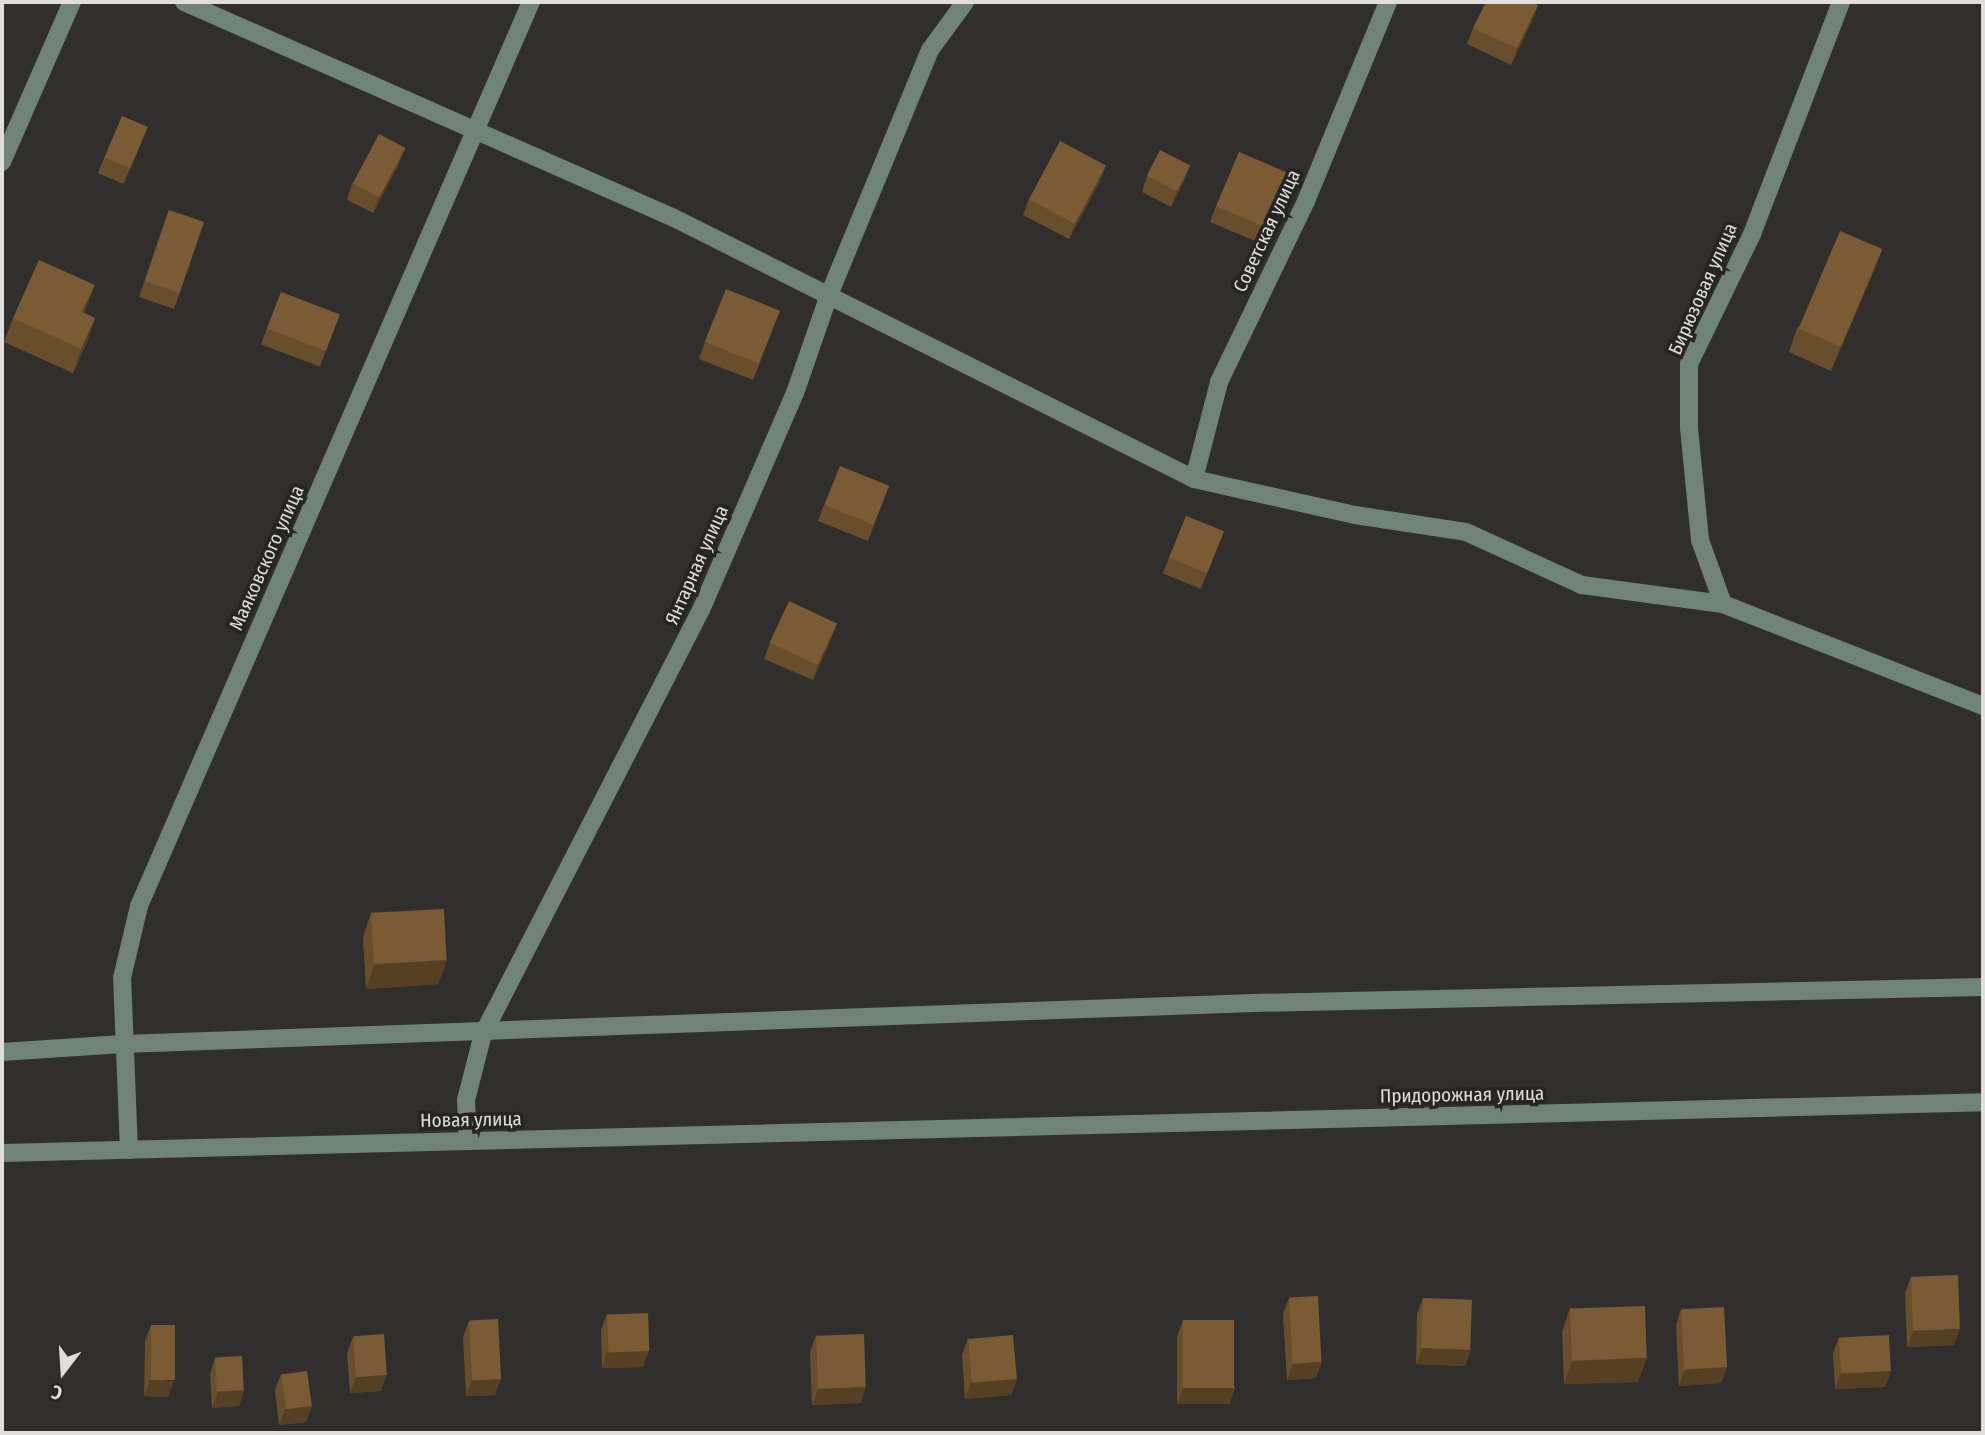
<!DOCTYPE html>
<meta charset="utf-8">
<style>
body{margin:0}
#map{position:relative;width:1985px;height:1435px;overflow:hidden;background:#312f2d;font-family:"Fira Sans Condensed",sans-serif}
div>[style]{position:absolute}
.minor>*{height:18px;margin:-9px;padding:0 9px;transform-origin:9px;border-radius:9px;background:#6f8376}
.wall>*{inset:0;background:#694e2c;transform-origin:0 0}
.shaded-wall>*{inset:0;background:#554024}
.building>*{inset:0;background:#7a5b33;transform-origin:0 0}
span{translate:-50% -50%;white-space:nowrap;text-align:center;line-height:1.15;-webkit-text-stroke:7px #272523;paint-order:stroke}
.street-label{font-size:19px;color:#e0dedd}
.frame{position:absolute;inset:0;border:4px solid #e0dedd;pointer-events:none}
.north{position:absolute;left:28px;top:1337px;width:70px;height:70px;-webkit-text-stroke:5px #272523;paint-order:stroke;rotate:197deg;font-size:19px;font-weight:700;line-height:28px;text-align:center;color:#e0dedd}
.north::after{content:'';display:block;margin:auto;width:24px;height:32px;background:#e0dedd;clip-path:polygon(50% 0,100% 100%,50% 72%,0 100%)}
</style>
<div id="map">
<div class="minor">
<i style="left:184px;top:2px;width:535px;rotate:23.79deg"></i>
<i style="left:674px;top:218px;width:582px;rotate:26.65deg"></i>
<i style="left:1194px;top:479px;width:165px;rotate:12.6deg"></i>
<i style="left:1355px;top:515px;width:112px;rotate:8.7deg"></i>
<i style="left:1466px;top:532px;width:128px;rotate:24.6deg"></i>
<i style="left:1582px;top:585px;width:142px;rotate:7.7deg"></i>
<i style="left:1723px;top:604px;width:279px;rotate:21.4deg"></i>
<i style="left:2px;top:162px;width:175px;rotate:-66.4deg"></i>
<i style="left:1194px;top:479px;width:100px;rotate:-75.5deg"></i>
<i style="left:1219px;top:382px;width:201px;rotate:-64.3deg"></i>
<i style="left:1306px;top:201px;width:215px;rotate:-67.6deg"></i>
<i style="left:1723px;top:604px;width:68px;rotate:-109.8deg"></i>
<i style="left:1700px;top:540px;width:113px;rotate:-95.6deg"></i>
<i style="left:1689px;top:428px;width:64px;rotate:-90deg"></i>
<i style="left:1689px;top:364px;width:144px;rotate:-64.1deg"></i>
<i style="left:1752px;top:234px;width:248px;rotate:-69deg"></i>
<i style="left:2px;top:1052px;width:121px;rotate:-3.8deg"></i>
<i style="left:123px;top:1044px;width:1132px;rotate:-2.08deg"></i>
<i style="left:1254px;top:1003px;width:729px;rotate:-1.26deg"></i>
<i style="left:468px;top:1141px;width:41px;rotate:-92.8deg"></i>
<i style="left:466px;top:1100px;width:68px;rotate:-75.6deg"></i>
<i style="left:483px;top:1034px;width:477px;rotate:-62.8deg"></i>
<i style="left:701px;top:610px;width:236px;rotate:-66.6deg"></i>
<i style="left:795px;top:393px;width:104px;rotate:-70.9deg"></i>
<i style="left:829px;top:295px;width:265px;rotate:-67.6deg"></i>
<i style="left:930px;top:50px;width:59px;rotate:-53.9deg"></i>
<i style="left:129px;top:1150px;width:172px;rotate:-92.3deg"></i>
<i style="left:122px;top:978px;width:74px;rotate:-76.7deg"></i>
<i style="left:139px;top:906px;width:985px;rotate:-66.56deg"></i>
<i style="left:2px;top:1153px;width:1982px;rotate:-1.47deg"></i>
</div>
<div class="wall">
<i style="clip-path:polygon(1538px 5px,1532px 21px,1511px 65px,1467px 44px,1473px 28px)"></i>
<i style="left:122px;top:116px;width:28px;height:62px;rotate:23deg"></i>
<i style="clip-path:polygon(399px 164px,373px 213px,347px 200px,352px 183px)"></i>
<i style="clip-path:polygon(1106px 165px,1100px 181px,1069px 239px,1023px 215px,1029px 199px)"></i>
<i style="clip-path:polygon(1190px 165px,1184px 181px,1171px 207px,1142px 192px,1147px 176px)"></i>
<i style="clip-path:polygon(1290px 174px,1262px 244px,1210px 222px,1216px 206px)"></i>
<i style="left:169px;top:210px;width:37px;height:92px;rotate:19deg"></i>
<i style="clip-path:polygon(1882px 249px,1873px 273px,1831px 371px,1789px 352px,1797px 328px)"></i>
<i style="left:281px;top:292px;width:63px;height:56px;rotate:21deg"></i>
<i style="clip-path:polygon(780px 311px,753px 380px,699px 359px,705px 342px)"></i>
<i style="clip-path:polygon(84px 313px,95px 318px,87px 342px,73px 373px,4px 342px,13px 318px)"></i>
<i style="clip-path:polygon(889px 486px,868px 541px,818px 521px,824px 505px)"></i>
<i style="left:1186px;top:516px;width:41px;height:62px;rotate:22deg"></i>
<i style="clip-path:polygon(837px 623px,831px 639px,813px 680px,764px 659px,770px 643px)"></i>
<i style="clip-path:polygon(371px 913px,447px 960px,438px 984px,366px 989px,363px 937px)"></i>
<i style="clip-path:polygon(1911px 1277px,1954px 1345px,1907px 1347px,1905px 1293px)"></i>
<i style="clip-path:polygon(1289px 1298px,1316px 1378px,1287px 1380px,1283px 1314px)"></i>
<i style="clip-path:polygon(1423px 1298px,1471px 1349px,1465px 1366px,1416px 1364px,1417px 1314px)"></i>
<i style="clip-path:polygon(1570px 1308px,1638px 1382px,1564px 1384px,1562px 1332px)"></i>
<i style="clip-path:polygon(1681px 1309px,1727px 1367px,1721px 1383px,1679px 1386px,1676px 1325px)"></i>
<i style="clip-path:polygon(607px 1314px,643px 1367px,602px 1368px,601px 1330px)"></i>
<i style="clip-path:polygon(1183px 1320px,1235px 1388px,1229px 1404px,1177px 1404px,1177px 1337px)"></i>
<i style="clip-path:polygon(469px 1321px,495px 1395px,466px 1396px,463px 1337px)"></i>
<i style="clip-path:polygon(151px 1325px,168px 1397px,144px 1396px,145px 1341px)"></i>
<i style="clip-path:polygon(816px 1335px,861px 1403px,812px 1405px,810px 1352px)"></i>
<i style="clip-path:polygon(353px 1337px,381px 1391px,350px 1393px,347px 1353px)"></i>
<i style="clip-path:polygon(1839px 1337px,1891px 1371px,1885px 1387px,1835px 1389px,1833px 1353px)"></i>
<i style="clip-path:polygon(968px 1338px,1017px 1379px,1011px 1395px,965px 1399px,962px 1355px)"></i>
<i style="clip-path:polygon(215px 1358px,244px 1390px,239px 1406px,212px 1408px,210px 1374px)"></i>
<i style="clip-path:polygon(281px 1374px,312px 1406px,306px 1422px,279px 1425px,275px 1390px)"></i>
</div>
<div class="shaded-wall">
<i style="clip-path:polygon(1538px 5px,1532px 21px,1511px 65px,1517px 48px)"></i>
<i style="clip-path:polygon(405px 148px,399px 164px,373px 213px,378px 197px)"></i>
<i style="clip-path:polygon(1106px 165px,1100px 181px,1069px 239px,1075px 223px)"></i>
<i style="clip-path:polygon(1190px 165px,1184px 181px,1171px 207px,1177px 191px)"></i>
<i style="clip-path:polygon(1290px 174px,1284px 190px,1262px 244px,1267px 228px)"></i>
<i style="clip-path:polygon(1882px 249px,1873px 273px,1831px 371px,1840px 347px)"></i>
<i style="clip-path:polygon(95px 285px,86px 309px,74px 336px,82px 312px)"></i>
<i style="clip-path:polygon(95px 318px,87px 342px,73px 373px,81px 349px)"></i>
<i style="clip-path:polygon(837px 623px,831px 639px,813px 680px,818px 664px)"></i>
<i style="clip-path:polygon(447px 960px,438px 984px,366px 989px,374px 965px)"></i>
<i style="clip-path:polygon(1960px 1329px,1954px 1345px,1907px 1347px,1913px 1331px)"></i>
<i style="clip-path:polygon(1422px 1348px,1471px 1349px,1465px 1366px,1416px 1364px)"></i>
<i style="clip-path:polygon(607px 1351px,649px 1351px,643px 1367px,602px 1368px)"></i>
<i style="clip-path:polygon(1647px 1358px,1638px 1382px,1564px 1384px,1572px 1361px)"></i>
<i style="clip-path:polygon(1322px 1362px,1316px 1378px,1287px 1380px,1293px 1364px)"></i>
<i style="clip-path:polygon(1727px 1367px,1721px 1383px,1679px 1386px,1685px 1370px)"></i>
<i style="clip-path:polygon(1891px 1371px,1885px 1387px,1835px 1389px,1841px 1373px)"></i>
<i style="clip-path:polygon(387px 1375px,381px 1391px,350px 1393px,356px 1377px)"></i>
<i style="clip-path:polygon(501px 1379px,495px 1395px,466px 1396px,472px 1380px)"></i>
<i style="clip-path:polygon(1017px 1379px,1011px 1395px,965px 1399px,971px 1382px)"></i>
<i style="clip-path:polygon(150px 1380px,174px 1381px,168px 1397px,144px 1396px)"></i>
<i style="clip-path:polygon(866px 1387px,861px 1403px,812px 1405px,818px 1389px)"></i>
<i style="clip-path:polygon(1183px 1388px,1235px 1388px,1229px 1404px,1177px 1404px)"></i>
<i style="clip-path:polygon(244px 1390px,239px 1406px,212px 1408px,218px 1392px)"></i>
<i style="clip-path:polygon(312px 1406px,306px 1422px,279px 1425px,285px 1409px)"></i>
</div>
<div class="building">
<i style="clip-path:polygon(1486px 2px,1532px 2px,1538px 5px,1517px 48px,1473px 28px)"></i>
<i style="left:122px;top:116px;width:28px;height:45px;rotate:23deg"></i>
<i style="left:379px;top:134px;width:30px;height:56px;rotate:28deg"></i>
<i style="left:1060px;top:141px;width:52px;height:66px;rotate:28deg"></i>
<i style="left:1160px;top:150px;width:34px;height:29px;rotate:27deg"></i>
<i style="left:1239px;top:152px;width:56px;height:59px;rotate:23deg"></i>
<i style="left:169px;top:210px;width:37px;height:75px;rotate:19deg"></i>
<i style="left:1840px;top:231px;width:46px;height:106px;rotate:23deg"></i>
<i style="clip-path:polygon(39px 260px,95px 285px,82px 312px,95px 318px,81px 349px,13px 318px)"></i>
<i style="left:726px;top:289px;width:58px;height:57px;rotate:22deg"></i>
<i style="left:281px;top:292px;width:63px;height:39px;rotate:21deg"></i>
<i style="left:840px;top:466px;width:53px;height:42px;rotate:22deg"></i>
<i style="left:1186px;top:516px;width:41px;height:45px;rotate:22deg"></i>
<i style="left:789px;top:601px;width:53px;height:46px;rotate:25deg"></i>
<i style="left:444px;top:909px;width:51px;height:73px;rotate:87deg"></i>
<i style="left:1958px;top:1275px;width:54px;height:47px;rotate:88deg"></i>
<i style="left:1318px;top:1296px;width:66px;height:29px;rotate:87deg"></i>
<i style="left:1423px;top:1298px;width:49px;height:50px;rotate:2deg"></i>
<i style="left:1645px;top:1306px;width:52px;height:75px;rotate:88deg"></i>
<i style="left:1724px;top:1307px;width:60px;height:43px;rotate:87deg"></i>
<i style="left:648px;top:1313px;width:38px;height:41px;rotate:88deg"></i>
<i style="left:498px;top:1319px;width:60px;height:29px;rotate:87deg"></i>
<i style="left:1183px;top:1320px;width:51px;height:68px"></i>
<i style="left:151px;top:1325px;width:24px;height:55px"></i>
<i style="left:384px;top:1334px;width:41px;height:31px;rotate:86deg"></i>
<i style="left:864px;top:1334px;width:53px;height:48px;rotate:88deg"></i>
<i style="left:1013px;top:1335px;width:44px;height:45px;rotate:85deg"></i>
<i style="left:1889px;top:1335px;width:36px;height:50px;rotate:87deg"></i>
<i style="left:242px;top:1356px;width:34px;height:27px;rotate:87deg"></i>
<i style="left:307px;top:1371px;width:35px;height:26px;rotate:82deg"></i>
</div>
<div class="street-label">
<span style="left:1267px;top:231px;rotate:-65deg">Советская улица</span>
<span style="left:1703px;top:289px;rotate:-66deg">Бирюзовая улица</span>
<span style="left:267px;top:558px;rotate:-66deg">Маяковского улица</span>
<span style="left:697px;top:565px;rotate:-66deg">Янтарная улица</span>
<span style="left:1462px;top:1095px;rotate:-1deg">Придорожная улица</span>
<span style="left:471px;top:1120px;rotate:-1deg">Новая улица</span>
</div>
<div class="frame"></div>
<div class="north">С</div>
</div>
